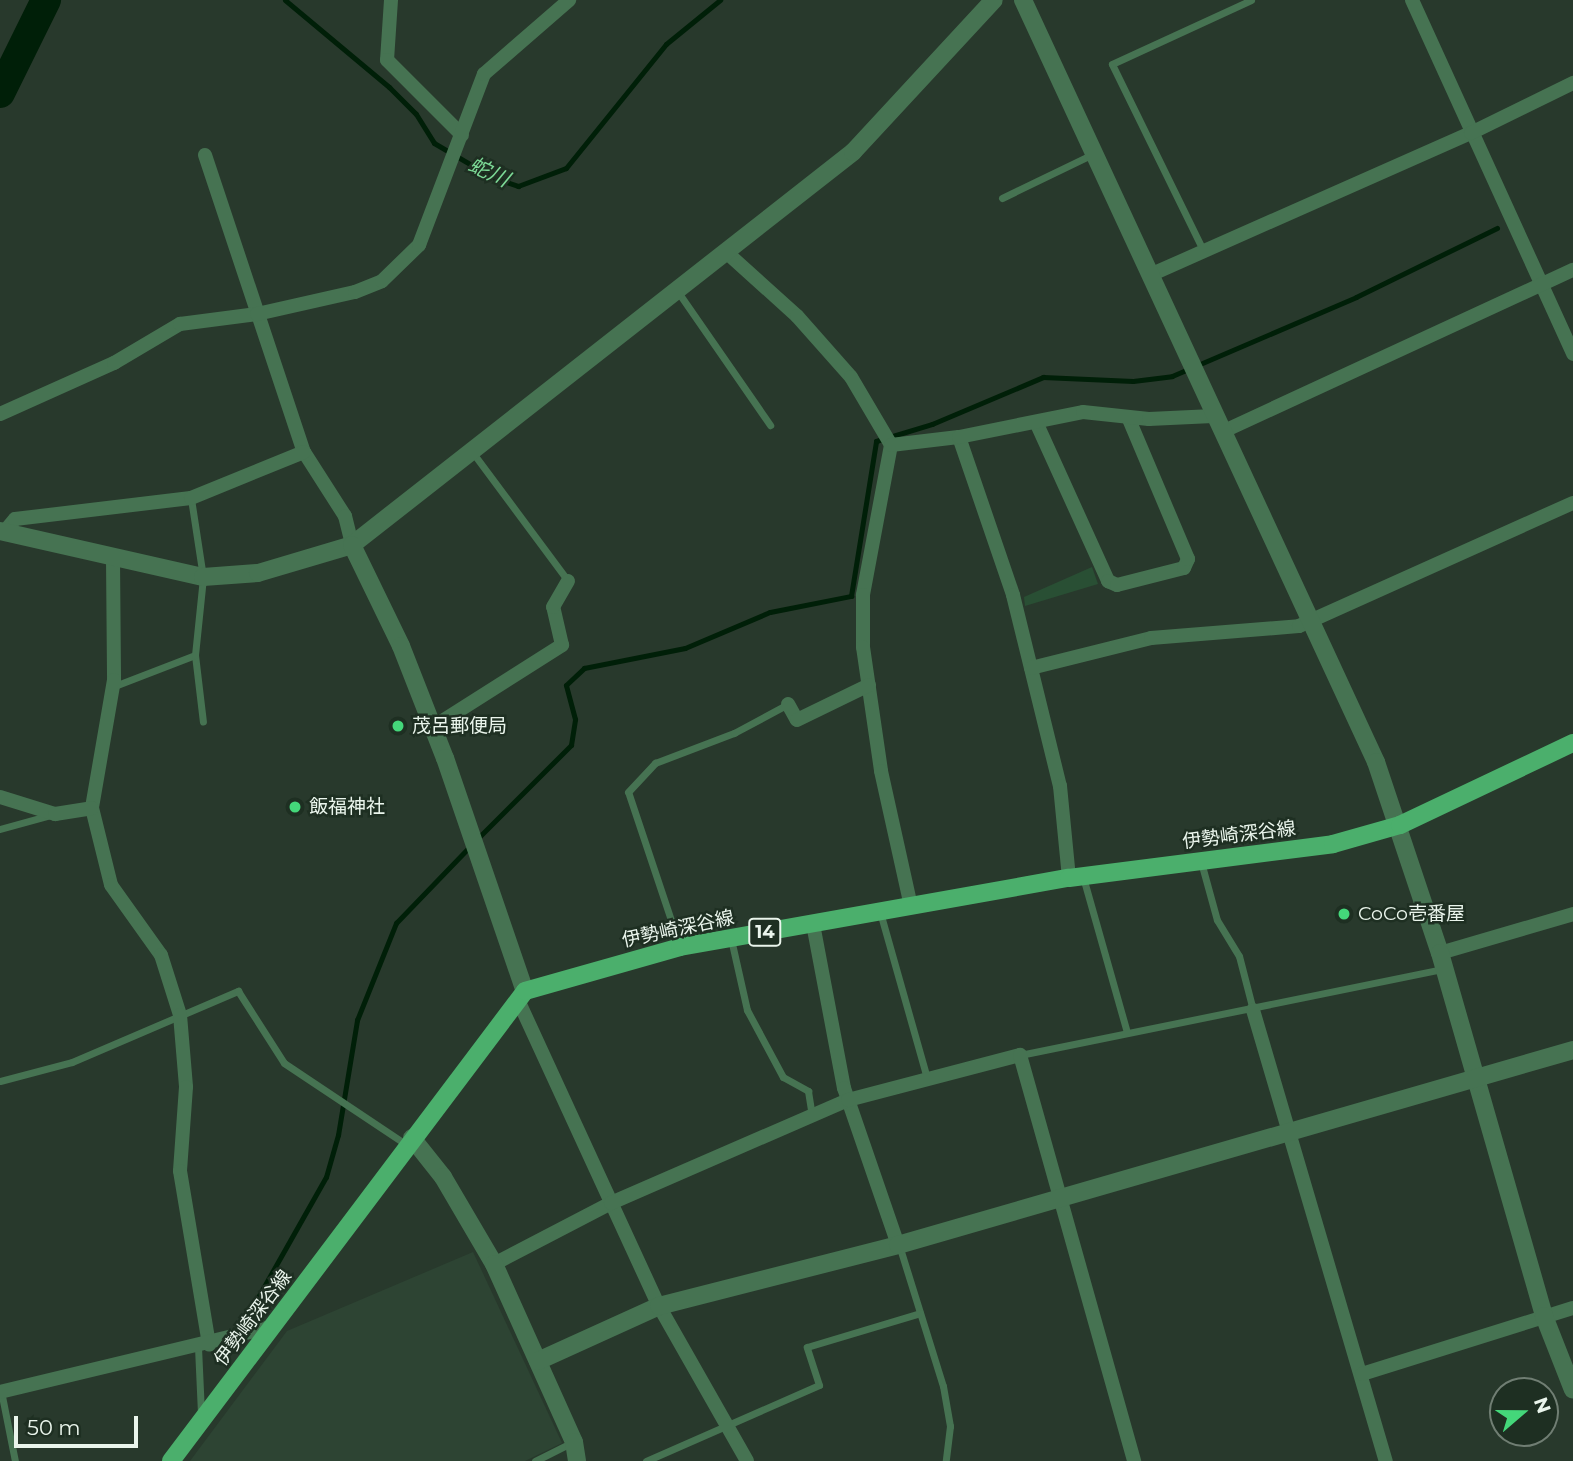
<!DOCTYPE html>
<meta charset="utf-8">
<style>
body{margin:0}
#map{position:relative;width:1573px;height:1461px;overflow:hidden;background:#28392c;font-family:Montserrat,"Noto Sans JP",sans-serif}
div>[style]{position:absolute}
.built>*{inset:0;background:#2d4433}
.green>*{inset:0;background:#294f34}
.stream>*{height:5px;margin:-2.5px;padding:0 2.5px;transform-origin:2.5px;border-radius:2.5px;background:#001f08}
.river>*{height:30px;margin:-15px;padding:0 15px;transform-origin:15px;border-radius:15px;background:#001f08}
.service>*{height:7px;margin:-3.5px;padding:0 3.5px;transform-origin:3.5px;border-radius:3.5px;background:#467352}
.minor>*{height:14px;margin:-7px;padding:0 7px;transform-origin:7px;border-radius:7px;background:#467352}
.tertiary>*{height:18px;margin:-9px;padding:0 9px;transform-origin:9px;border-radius:9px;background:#467352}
.primary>*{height:18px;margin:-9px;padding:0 9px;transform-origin:9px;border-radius:9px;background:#4baf6c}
.dots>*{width:19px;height:19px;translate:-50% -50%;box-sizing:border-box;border:4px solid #1e2f22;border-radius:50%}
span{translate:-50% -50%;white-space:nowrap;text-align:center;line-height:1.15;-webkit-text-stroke:5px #1e2f22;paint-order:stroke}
.shield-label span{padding:2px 5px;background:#1e2f22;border:2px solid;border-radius:5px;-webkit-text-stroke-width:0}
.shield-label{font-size:18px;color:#eaf5ec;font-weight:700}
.poi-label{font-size:19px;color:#eaf5ec}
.left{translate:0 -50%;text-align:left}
.street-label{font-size:19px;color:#eaf5ec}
.water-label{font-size:21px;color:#7cd996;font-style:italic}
.north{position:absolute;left:1489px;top:1377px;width:70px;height:70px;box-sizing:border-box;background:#1e2f22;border:2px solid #707e73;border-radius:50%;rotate:70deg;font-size:19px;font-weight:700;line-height:28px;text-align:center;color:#eaf5ec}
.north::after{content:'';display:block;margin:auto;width:24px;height:32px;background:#44d77a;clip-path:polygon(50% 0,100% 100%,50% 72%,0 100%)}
.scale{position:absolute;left:14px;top:1416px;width:124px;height:32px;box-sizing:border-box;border:4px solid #eaf5ec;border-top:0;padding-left:9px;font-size:21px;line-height:24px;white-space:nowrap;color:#eaf5ec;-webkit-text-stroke:5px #1e2f22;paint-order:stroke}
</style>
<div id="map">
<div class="built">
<i style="clip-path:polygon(473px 1252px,562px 1443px,525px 1461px,190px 1461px,287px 1331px)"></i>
</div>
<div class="green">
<i style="clip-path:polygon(1092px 567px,1098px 584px,1025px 606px,1024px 597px)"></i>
</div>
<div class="stream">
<i style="left:285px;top:0;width:136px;rotate:39.9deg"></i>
<i style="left:389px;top:87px;width:38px;rotate:45deg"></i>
<i style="left:416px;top:114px;width:34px;rotate:58deg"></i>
<i style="left:434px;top:143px;width:67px;rotate:30.4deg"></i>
<i style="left:492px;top:177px;width:28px;rotate:19deg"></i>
<i style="left:518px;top:186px;width:51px;rotate:-20.6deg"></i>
<i style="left:566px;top:168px;width:159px;rotate:-51.1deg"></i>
<i style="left:666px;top:44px;width:70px;rotate:-39.2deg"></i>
<i style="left:477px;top:839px;width:133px;rotate:-45deg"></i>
<i style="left:571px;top:745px;width:26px;rotate:-81deg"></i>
<i style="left:575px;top:719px;width:35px;rotate:-105deg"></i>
<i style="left:566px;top:685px;width:25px;rotate:-43deg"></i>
<i style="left:584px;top:668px;width:103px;rotate:-11.2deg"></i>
<i style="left:685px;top:648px;width:92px;rotate:-23deg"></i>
<i style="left:770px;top:612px;width:83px;rotate:-11.2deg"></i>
<i style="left:851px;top:596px;width:157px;rotate:-80.8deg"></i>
<i style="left:876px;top:441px;width:59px;rotate:-16.9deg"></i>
<i style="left:932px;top:424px;width:121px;rotate:-22.9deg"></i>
<i style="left:1043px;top:377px;width:90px;rotate:2.5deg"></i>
<i style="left:1133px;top:381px;width:39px;rotate:-7deg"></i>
<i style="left:1172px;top:376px;width:200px;rotate:-23.2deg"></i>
<i style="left:1356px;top:297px;width:157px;rotate:-26.1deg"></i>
<i style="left:245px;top:1320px;width:164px;rotate:-60.5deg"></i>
<i style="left:326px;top:1177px;width:44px;rotate:-74.1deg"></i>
<i style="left:338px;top:1135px;width:117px;rotate:-80.6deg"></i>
<i style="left:357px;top:1020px;width:105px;rotate:-68.1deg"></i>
<i style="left:396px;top:923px;width:107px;rotate:-46.1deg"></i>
</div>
<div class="river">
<i style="left:0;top:93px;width:104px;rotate:-63.7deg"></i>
</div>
<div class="service">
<i style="left:1002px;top:198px;width:103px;rotate:-25.8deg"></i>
<i style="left:1203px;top:250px;width:207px;rotate:-116.1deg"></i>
<i style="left:1112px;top:64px;width:153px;rotate:-24.7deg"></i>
<i style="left:678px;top:292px;width:162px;rotate:55.3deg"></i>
<i style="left:473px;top:453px;width:159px;rotate:53.4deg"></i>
<i style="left:195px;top:655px;width:67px;rotate:83.2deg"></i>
<i style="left:112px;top:687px;width:89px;rotate:-21.1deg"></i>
<i style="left:195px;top:655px;width:78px;rotate:-84.1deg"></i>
<i style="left:203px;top:577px;width:79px;rotate:-98.7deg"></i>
<i style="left:0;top:829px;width:53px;rotate:-15.4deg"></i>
<i style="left:1201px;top:862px;width:60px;rotate:74.6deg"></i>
<i style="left:1217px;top:920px;width:42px;rotate:58.6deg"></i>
<i style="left:1239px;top:956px;width:56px;rotate:75.5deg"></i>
<i style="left:1083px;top:877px;width:161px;rotate:74.2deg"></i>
<i style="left:880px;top:912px;width:173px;rotate:74.2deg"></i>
<i style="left:731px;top:939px;width:73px;rotate:77.3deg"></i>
<i style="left:747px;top:1010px;width:76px;rotate:61.8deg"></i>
<i style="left:783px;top:1077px;width:29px;rotate:29deg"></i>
<i style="left:808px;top:1091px;width:24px;rotate:81deg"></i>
<i style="left:680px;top:947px;width:163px;rotate:-108.5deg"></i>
<i style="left:628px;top:792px;width:40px;rotate:-47deg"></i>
<i style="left:655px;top:763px;width:85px;rotate:-20.8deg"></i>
<i style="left:734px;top:733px;width:61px;rotate:-28.2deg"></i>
<i style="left:1020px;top:1055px;width:433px;rotate:-11.5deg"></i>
<i style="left:0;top:1081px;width:74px;rotate:-14.8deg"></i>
<i style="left:72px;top:1062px;width:181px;rotate:-23.2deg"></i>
<i style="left:238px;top:991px;width:85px;rotate:57.4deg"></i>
<i style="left:284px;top:1063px;width:148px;rotate:33.7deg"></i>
<i style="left:899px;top:1245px;width:148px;rotate:72.7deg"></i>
<i style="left:943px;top:1386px;width:41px;rotate:80.1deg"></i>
<i style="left:950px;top:1426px;width:35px;rotate:97deg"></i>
<i style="left:198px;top:1347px;width:66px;rotate:87.4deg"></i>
<i style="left:1px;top:1391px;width:71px;rotate:78.7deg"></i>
<i style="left:535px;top:1461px;width:42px;rotate:-26.6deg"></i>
<i style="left:646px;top:1461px;width:189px;rotate:-23.7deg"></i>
<i style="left:819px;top:1385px;width:40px;rotate:-108deg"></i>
<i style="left:807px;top:1347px;width:118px;rotate:-16.7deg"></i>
</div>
<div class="minor">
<i style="left:391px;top:0;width:60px;rotate:93.8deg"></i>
<i style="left:387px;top:60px;width:106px;rotate:45deg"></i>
<i style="left:1412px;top:0;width:389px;rotate:65.5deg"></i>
<i style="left:205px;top:155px;width:313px;rotate:71.6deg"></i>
<i style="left:304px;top:452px;width:76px;rotate:57.4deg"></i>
<i style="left:345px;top:516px;width:30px;rotate:76deg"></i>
<i style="left:725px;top:251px;width:97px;rotate:42.1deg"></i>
<i style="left:797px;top:316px;width:81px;rotate:48.5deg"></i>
<i style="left:851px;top:377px;width:79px;rotate:59.5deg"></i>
<i style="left:891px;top:445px;width:153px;rotate:100.6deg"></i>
<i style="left:863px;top:595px;width:52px;rotate:90deg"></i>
<i style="left:863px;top:647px;width:125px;rotate:81.7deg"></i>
<i style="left:881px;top:771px;width:138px;rotate:77.5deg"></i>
<i style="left:1150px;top:275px;width:351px;rotate:-23.9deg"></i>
<i style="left:1471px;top:133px;width:114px;rotate:-26.1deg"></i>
<i style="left:0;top:414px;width:125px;rotate:-24.1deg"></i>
<i style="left:114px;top:363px;width:77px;rotate:-30.6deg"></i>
<i style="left:180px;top:324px;width:78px;rotate:-7.4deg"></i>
<i style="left:257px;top:314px;width:100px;rotate:-12.7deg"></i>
<i style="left:355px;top:292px;width:29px;rotate:-22deg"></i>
<i style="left:382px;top:281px;width:52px;rotate:-44.2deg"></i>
<i style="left:419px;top:245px;width:183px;rotate:-69.2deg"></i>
<i style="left:484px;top:74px;width:113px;rotate:-41deg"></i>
<i style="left:1036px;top:422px;width:175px;rotate:65.6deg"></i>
<i style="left:1108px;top:581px;width:10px;rotate:24deg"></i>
<i style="left:1117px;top:585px;width:69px;rotate:-14.2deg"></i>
<i style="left:1184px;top:568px;width:10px;rotate:-66deg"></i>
<i style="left:1188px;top:559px;width:154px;rotate:-112.9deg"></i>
<i style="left:1222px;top:432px;width:387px;rotate:-24.8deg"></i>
<i style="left:959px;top:437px;width:167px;rotate:71.1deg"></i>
<i style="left:1013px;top:595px;width:197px;rotate:76.2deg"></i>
<i style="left:1060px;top:786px;width:92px;rotate:84.4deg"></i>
<i style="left:891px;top:445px;width:68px;rotate:-6.7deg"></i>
<i style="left:959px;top:437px;width:126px;rotate:-11.4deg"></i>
<i style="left:1083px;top:412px;width:66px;rotate:6.1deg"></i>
<i style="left:1149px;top:419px;width:64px;rotate:-2.7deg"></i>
<i style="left:4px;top:532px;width:17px;rotate:-50deg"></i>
<i style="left:15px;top:519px;width:177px;rotate:-6.8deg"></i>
<i style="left:191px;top:498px;width:122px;rotate:-22.2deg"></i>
<i style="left:113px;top:560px;width:120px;rotate:89.5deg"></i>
<i style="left:114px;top:680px;width:130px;rotate:99.8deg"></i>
<i style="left:92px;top:808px;width:79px;rotate:76.1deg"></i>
<i style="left:111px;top:885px;width:86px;rotate:54.5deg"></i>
<i style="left:161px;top:955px;width:63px;rotate:72.4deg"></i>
<i style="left:180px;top:1015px;width:72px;rotate:85.2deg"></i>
<i style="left:186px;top:1087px;width:84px;rotate:94.1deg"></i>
<i style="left:180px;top:1171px;width:176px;rotate:80.5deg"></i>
<i style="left:1031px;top:668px;width:124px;rotate:-14deg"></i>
<i style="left:1151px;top:638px;width:148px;rotate:-4.6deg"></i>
<i style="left:1299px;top:626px;width:300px;rotate:-24.2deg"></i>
<i style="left:788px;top:704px;width:18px;rotate:61deg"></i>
<i style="left:797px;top:720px;width:80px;rotate:-25.9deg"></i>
<i style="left:433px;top:727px;width:153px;rotate:-32.4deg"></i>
<i style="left:562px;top:645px;width:39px;rotate:-103deg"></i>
<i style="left:553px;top:607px;width:30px;rotate:-60deg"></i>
<i style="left:0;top:797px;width:58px;rotate:17.2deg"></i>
<i style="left:55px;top:814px;width:37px;rotate:-9deg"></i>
<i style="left:813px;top:924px;width:167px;rotate:79.3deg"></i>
<i style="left:844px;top:1088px;width:166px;rotate:71deg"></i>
<i style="left:1440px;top:953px;width:139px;rotate:-16.3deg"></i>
<i style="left:518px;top:1000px;width:337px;rotate:65.3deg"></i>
<i style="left:659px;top:1306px;width:178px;rotate:60.4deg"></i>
<i style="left:1253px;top:1010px;width:470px;rotate:73.6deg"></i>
<i style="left:494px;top:1264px;width:132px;rotate:-27.5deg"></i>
<i style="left:611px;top:1203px;width:258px;rotate:-23.5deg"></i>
<i style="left:848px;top:1100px;width:178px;rotate:-14.7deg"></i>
<i style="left:1020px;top:1055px;width:422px;rotate:74.3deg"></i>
<i style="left:1362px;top:1374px;width:221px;rotate:-17.4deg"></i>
<i style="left:0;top:1392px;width:282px;rotate:-13.5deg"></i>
</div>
<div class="tertiary">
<i style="left:1023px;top:0;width:840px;rotate:65.14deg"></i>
<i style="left:1376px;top:762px;width:201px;rotate:71.5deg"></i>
<i style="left:1440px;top:953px;width:378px;rotate:74deg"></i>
<i style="left:1544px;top:1316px;width:79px;rotate:68.6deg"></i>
<i style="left:0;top:531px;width:208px;rotate:12.8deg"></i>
<i style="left:203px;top:577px;width:55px;rotate:-4.2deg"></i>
<i style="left:258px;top:573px;width:98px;rotate:-16.6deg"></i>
<i style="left:352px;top:545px;width:637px;rotate:-38.11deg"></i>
<i style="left:853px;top:152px;width:207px;rotate:-47.2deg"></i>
<i style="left:352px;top:545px;width:112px;rotate:64.1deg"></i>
<i style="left:401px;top:646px;width:120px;rotate:68.6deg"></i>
<i style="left:445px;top:758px;width:246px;rotate:71.1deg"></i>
<i style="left:412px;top:1138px;width:50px;rotate:51.5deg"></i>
<i style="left:443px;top:1177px;width:101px;rotate:59.6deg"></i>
<i style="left:494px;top:1264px;width:195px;rotate:65.8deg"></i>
<i style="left:574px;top:1442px;width:19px;rotate:81deg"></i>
<i style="left:538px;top:1361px;width:133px;rotate:-24.4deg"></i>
<i style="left:659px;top:1306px;width:247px;rotate:-14.3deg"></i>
<i style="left:898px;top:1245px;width:703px;rotate:-16.11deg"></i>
</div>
<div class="primary">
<i style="left:171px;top:1461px;width:588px;rotate:-53.01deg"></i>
<i style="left:525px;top:991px;width:161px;rotate:-15.8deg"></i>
<i style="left:680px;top:947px;width:395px;rotate:-10.1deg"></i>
<i style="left:1069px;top:878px;width:266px;rotate:-7.3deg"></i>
<i style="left:1333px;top:844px;width:70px;rotate:-15.8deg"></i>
<i style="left:1400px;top:825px;width:191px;rotate:-25.4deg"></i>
</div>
<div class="dots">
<i style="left:398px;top:726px;background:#44d77a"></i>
<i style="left:295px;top:807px;background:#44d77a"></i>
<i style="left:1344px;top:914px;background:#44d77a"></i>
</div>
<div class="shield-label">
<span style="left:765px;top:932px">14</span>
</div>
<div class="poi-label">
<span class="left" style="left:412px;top:726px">茂呂郵便局</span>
<span class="left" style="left:309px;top:807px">飯福神社</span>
<span class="left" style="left:1358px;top:914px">CoCo壱番屋</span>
</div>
<div class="street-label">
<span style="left:1239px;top:835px;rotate:-7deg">伊勢崎深谷線</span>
<span style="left:678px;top:929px;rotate:-12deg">伊勢崎深谷線</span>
<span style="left:253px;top:1318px;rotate:-53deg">伊勢崎深谷線</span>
</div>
<div class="water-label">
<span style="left:489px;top:172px;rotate:25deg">蛇川</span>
</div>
<div class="north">N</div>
<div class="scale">50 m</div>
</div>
